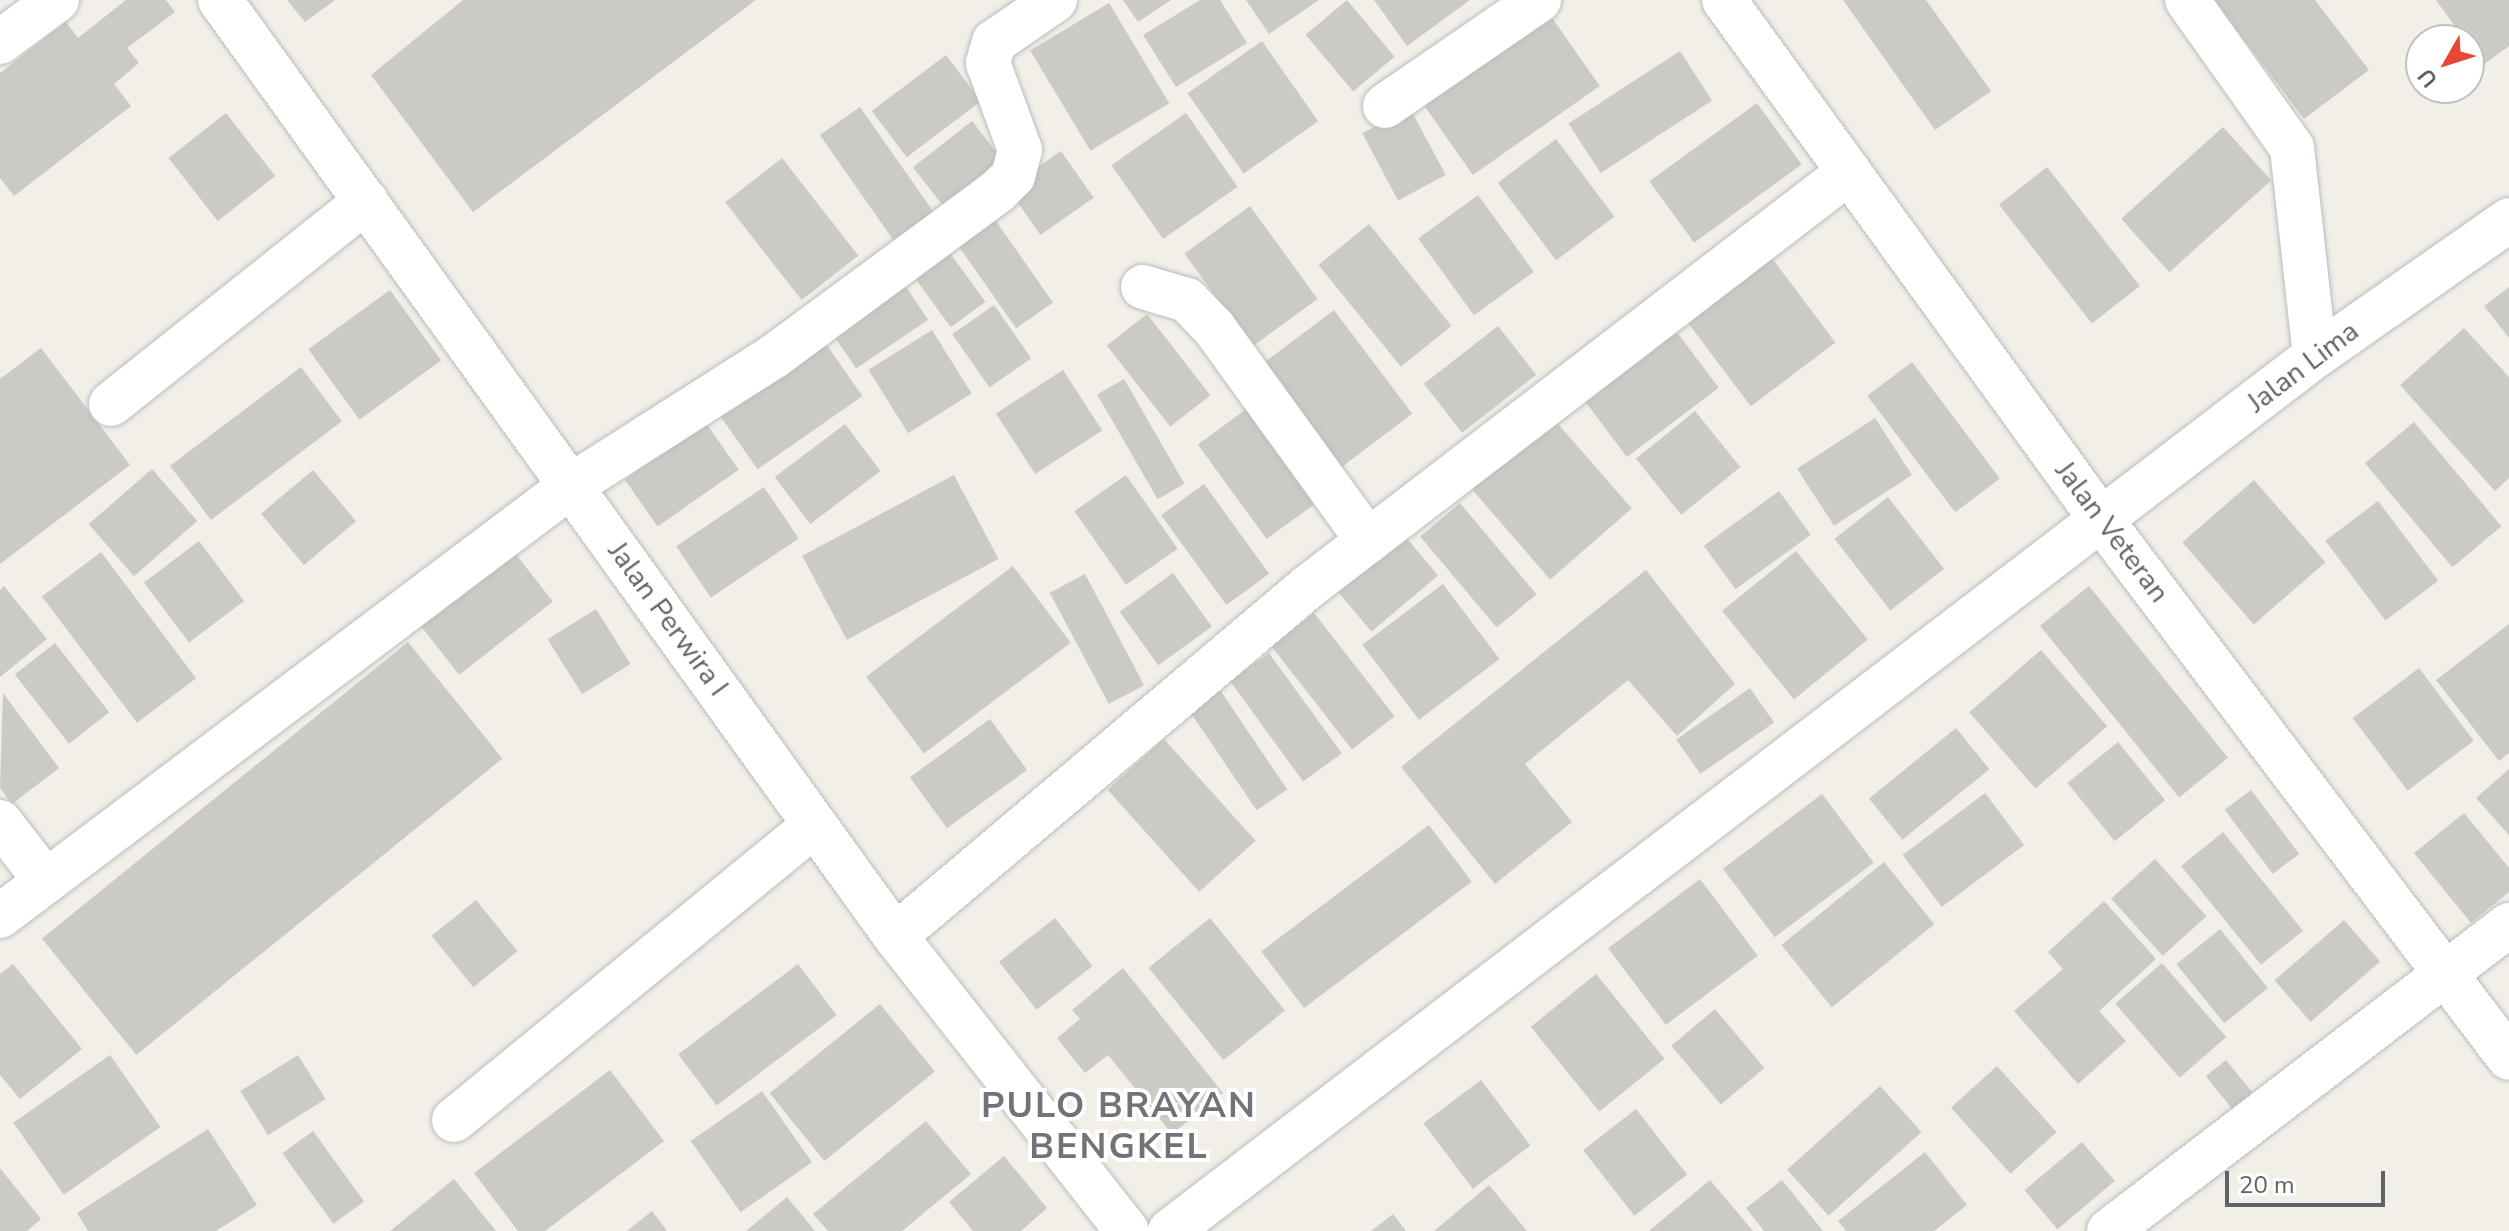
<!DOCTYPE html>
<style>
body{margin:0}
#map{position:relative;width:2509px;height:1231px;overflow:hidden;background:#f1efe7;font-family:"Nunito Sans",sans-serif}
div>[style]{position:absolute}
.building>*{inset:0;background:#cccac4;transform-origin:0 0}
.roads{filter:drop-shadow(0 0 2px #b9bcc0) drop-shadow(0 0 2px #b9bcc0)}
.minor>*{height:44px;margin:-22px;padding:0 22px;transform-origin:22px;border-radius:22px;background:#fff}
span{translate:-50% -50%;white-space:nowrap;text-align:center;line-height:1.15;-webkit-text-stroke:8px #fff;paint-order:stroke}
.street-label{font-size:28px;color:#5f6267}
.district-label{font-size:36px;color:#707479;font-weight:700;letter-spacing:2px}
.north{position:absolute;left:2405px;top:24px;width:80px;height:80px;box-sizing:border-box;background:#fff;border:2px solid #bfc0c2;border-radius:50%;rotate:231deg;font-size:22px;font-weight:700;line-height:32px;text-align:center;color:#5f6267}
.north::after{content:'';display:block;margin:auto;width:28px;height:36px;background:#e94735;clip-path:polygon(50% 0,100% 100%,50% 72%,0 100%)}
.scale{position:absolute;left:2225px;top:1171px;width:160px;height:36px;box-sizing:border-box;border:4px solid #5f6267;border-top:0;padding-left:10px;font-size:24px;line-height:28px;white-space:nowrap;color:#5f6267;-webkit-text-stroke:6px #fff;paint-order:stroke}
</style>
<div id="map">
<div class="building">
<i style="clip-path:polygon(126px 0,166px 0,175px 12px,127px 48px,139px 63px,114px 84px,131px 106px,14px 196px,0 178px,0 73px,66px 22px,78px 38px)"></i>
<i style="clip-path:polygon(287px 0,335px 0,305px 22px)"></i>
<i style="clip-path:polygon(463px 0,756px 0,473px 212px,371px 75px)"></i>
<i style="clip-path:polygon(1123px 0,1171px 0,1138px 22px)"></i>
<i style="clip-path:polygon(1200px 0,1220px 0,1247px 43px,1176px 87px,1143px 35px)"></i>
<i style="clip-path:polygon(1246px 0,1319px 0,1269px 34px)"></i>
<i style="left:1347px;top:0;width:74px;height:54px;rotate:50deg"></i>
<i style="clip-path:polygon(1374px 0,1470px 0,1407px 46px)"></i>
<i style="clip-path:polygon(1843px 0,1926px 0,1991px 91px,1935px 130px)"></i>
<i style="clip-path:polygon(2214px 0,2315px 0,2369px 70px,2304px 119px)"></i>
<i style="clip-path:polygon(2436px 0,2509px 0,2509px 46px,2483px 65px)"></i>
<i style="left:1109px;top:3px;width:117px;height:92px;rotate:59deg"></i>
<i style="left:1543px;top:5px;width:99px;height:155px;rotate:55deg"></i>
<i style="left:1262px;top:41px;width:98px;height:91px;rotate:55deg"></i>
<i style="left:1680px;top:51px;width:59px;height:133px;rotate:57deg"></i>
<i style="left:946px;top:55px;width:58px;height:93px;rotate:53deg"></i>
<i style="left:1757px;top:103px;width:76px;height:133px;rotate:54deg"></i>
<i style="left:860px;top:107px;width:131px;height:49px;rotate:55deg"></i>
<i style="left:1410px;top:108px;width:76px;height:54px;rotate:62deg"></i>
<i style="left:226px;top:113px;width:80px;height:73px;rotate:52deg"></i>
<i style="left:1186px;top:113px;width:90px;height:91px;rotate:55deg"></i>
<i style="left:972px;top:121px;width:48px;height:75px;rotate:52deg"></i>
<i style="left:2223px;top:127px;width:72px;height:137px;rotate:48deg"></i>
<i style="left:1556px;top:139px;width:97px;height:73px;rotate:53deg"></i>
<i style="left:1061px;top:151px;width:57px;height:65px;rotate:55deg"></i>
<i style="left:782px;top:158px;width:124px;height:72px;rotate:52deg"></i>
<i style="left:2047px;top:167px;width:151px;height:61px;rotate:52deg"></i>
<i style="left:1478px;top:195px;width:95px;height:74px;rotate:54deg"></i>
<i style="left:1250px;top:206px;width:115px;height:81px;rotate:54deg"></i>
<i style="left:991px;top:214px;width:108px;height:45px;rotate:55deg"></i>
<i style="left:1369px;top:224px;width:131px;height:65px;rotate:51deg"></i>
<i style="left:1759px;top:241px;width:127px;height:106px;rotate:53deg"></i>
<i style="left:942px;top:242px;width:74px;height:43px;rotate:54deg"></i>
<i style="left:898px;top:275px;width:54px;height:87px;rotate:56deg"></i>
<i style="clip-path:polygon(2509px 287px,2509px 338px,2484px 306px)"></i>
<i style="left:390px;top:290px;width:87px;height:101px;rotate:54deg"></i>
<i style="left:994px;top:305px;width:65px;height:51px;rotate:55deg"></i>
<i style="left:1334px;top:310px;width:130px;height:88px;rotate:53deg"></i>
<i style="left:1147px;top:314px;width:103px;height:51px;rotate:52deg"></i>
<i style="left:1498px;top:326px;width:62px;height:94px;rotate:52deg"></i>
<i style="left:1673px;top:327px;width:76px;height:115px;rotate:53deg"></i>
<i style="clip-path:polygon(2464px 328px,2509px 377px,2509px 478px,2495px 491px,2400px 385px)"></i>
<i style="left:932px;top:330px;width:75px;height:75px;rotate:58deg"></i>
<i style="left:824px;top:341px;width:67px;height:128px;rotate:55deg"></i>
<i style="clip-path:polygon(41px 348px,130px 465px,0 564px,0 379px)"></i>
<i style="left:1912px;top:362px;width:146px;height:56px;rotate:53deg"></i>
<i style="left:301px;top:367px;width:68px;height:164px;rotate:53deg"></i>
<i style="left:1063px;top:370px;width:72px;height:80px;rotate:57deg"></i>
<i style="left:1124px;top:379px;width:121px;height:31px;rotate:60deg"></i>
<i style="left:1252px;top:405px;width:117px;height:67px;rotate:54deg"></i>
<i style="left:1695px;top:411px;width:72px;height:76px;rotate:51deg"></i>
<i style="left:1553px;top:418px;width:120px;height:108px;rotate:49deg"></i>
<i style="left:1875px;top:418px;width:68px;height:93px;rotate:57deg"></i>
<i style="left:2414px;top:422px;width:136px;height:64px;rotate:50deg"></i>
<i style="left:706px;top:423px;width:57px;height:99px;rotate:55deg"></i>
<i style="left:845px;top:424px;width:59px;height:88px;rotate:53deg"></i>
<i style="left:152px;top:469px;width:69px;height:84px;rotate:49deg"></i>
<i style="left:313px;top:470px;width:67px;height:68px;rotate:50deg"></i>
<i style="left:954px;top:475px;width:95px;height:172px;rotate:62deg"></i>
<i style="left:1126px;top:475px;width:90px;height:63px;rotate:55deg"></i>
<i style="left:2254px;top:480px;width:109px;height:95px;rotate:49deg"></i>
<i style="left:1204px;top:484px;width:111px;height:53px;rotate:54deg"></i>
<i style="left:764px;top:487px;width:62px;height:106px;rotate:56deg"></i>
<i style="left:1779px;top:491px;width:54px;height:93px;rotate:54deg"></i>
<i style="left:1888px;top:497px;width:91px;height:68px;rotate:52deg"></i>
<i style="left:2378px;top:501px;width:100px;height:66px;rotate:53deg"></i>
<i style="left:1460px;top:503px;width:119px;height:52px;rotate:50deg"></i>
<i style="left:1404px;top:535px;width:53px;height:87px;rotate:50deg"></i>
<i style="left:199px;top:541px;width:75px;height:69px;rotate:53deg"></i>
<i style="left:511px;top:548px;width:68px;height:119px;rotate:52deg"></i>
<i style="left:1796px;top:551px;width:114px;height:95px;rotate:51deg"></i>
<i style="left:101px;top:552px;width:158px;height:74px;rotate:53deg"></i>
<i style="left:1013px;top:566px;width:96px;height:184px;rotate:53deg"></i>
<i style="clip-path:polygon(1646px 570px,1735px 684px,1677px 736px,1628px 680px,1525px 764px,1572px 822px,1495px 884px,1401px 767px)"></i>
<i style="left:1173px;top:573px;width:66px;height:66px;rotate:54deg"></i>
<i style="left:1085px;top:574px;width:126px;height:40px;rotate:62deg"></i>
<i style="left:1443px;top:584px;width:94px;height:101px;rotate:53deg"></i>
<i style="clip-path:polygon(4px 586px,47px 639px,0 677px,0 590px)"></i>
<i style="left:2089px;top:586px;width:221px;height:63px;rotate:51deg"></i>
<i style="left:596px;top:609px;width:65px;height:57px;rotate:58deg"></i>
<i style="left:1314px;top:613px;width:131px;height:54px;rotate:52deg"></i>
<i style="clip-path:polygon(2509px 624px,2509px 753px,2499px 761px,2436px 680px)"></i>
<i style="left:408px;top:642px;width:150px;height:471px;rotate:51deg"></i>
<i style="left:55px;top:643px;width:88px;height:51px;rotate:52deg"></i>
<i style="left:2041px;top:650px;width:101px;height:95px;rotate:49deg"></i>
<i style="left:1269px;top:653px;width:124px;height:48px;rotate:54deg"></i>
<i style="left:2419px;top:668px;width:91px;height:83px;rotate:53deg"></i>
<i style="left:1214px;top:681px;width:131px;height:37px;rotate:56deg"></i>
<i style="left:1750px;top:688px;width:42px;height:90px;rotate:55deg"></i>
<i style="clip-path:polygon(3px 693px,59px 768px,12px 804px,0 788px)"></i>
<i style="left:990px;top:719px;width:63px;height:99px;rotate:54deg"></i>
<i style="left:1956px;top:728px;width:53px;height:112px;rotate:51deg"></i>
<i style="left:1164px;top:739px;width:137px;height:76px;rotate:48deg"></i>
<i style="left:2118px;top:742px;width:75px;height:65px;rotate:51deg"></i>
<i style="clip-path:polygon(2509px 769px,2509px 835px,2476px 798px)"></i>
<i style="left:2251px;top:790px;width:80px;height:33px;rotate:53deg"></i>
<i style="left:1985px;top:793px;width:65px;height:103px;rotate:53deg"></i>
<i style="left:1822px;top:794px;width:86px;height:124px;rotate:53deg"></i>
<i style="clip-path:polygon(2464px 813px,2509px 868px,2509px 892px,2471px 923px,2414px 853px)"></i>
<i style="left:1429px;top:825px;width:71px;height:210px;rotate:53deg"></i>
<i style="left:2223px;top:832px;width:127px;height:54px;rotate:51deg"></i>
<i style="left:2155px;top:859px;width:77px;height:59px;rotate:48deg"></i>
<i style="left:1884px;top:862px;width:80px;height:132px;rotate:51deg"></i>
<i style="left:1700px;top:879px;width:96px;height:115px;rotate:53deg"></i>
<i style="left:476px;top:900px;width:66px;height:57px;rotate:51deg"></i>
<i style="clip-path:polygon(2104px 901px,2156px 959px,2099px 1011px,2126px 1041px,2078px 1084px,2014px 1011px,2063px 969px,2048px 952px)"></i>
<i style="left:1055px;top:918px;width:61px;height:71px;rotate:52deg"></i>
<i style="left:1210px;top:918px;width:119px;height:79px;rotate:51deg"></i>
<i style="left:2344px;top:920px;width:55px;height:92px;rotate:49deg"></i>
<i style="left:2220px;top:929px;width:76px;height:56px;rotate:51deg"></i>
<i style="left:2162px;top:963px;width:98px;height:62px;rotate:49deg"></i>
<i style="clip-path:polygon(13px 964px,82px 1049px,20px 1099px,0 1075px,0 974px)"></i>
<i style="left:798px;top:964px;width:64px;height:150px;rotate:53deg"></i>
<i style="clip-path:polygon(1123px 968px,1223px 1093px,1172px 1134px,1108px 1055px,1085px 1073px,1057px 1038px,1080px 1019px,1072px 1010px)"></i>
<i style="left:1596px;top:974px;width:109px;height:84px;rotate:51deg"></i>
<i style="left:880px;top:1004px;width:87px;height:142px;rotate:51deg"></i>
<i style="left:1715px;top:1009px;width:77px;height:57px;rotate:50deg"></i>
<i style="left:110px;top:1055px;width:88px;height:118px;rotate:55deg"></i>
<i style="left:298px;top:1055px;width:52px;height:68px;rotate:58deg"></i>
<i style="left:2226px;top:1060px;width:43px;height:26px;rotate:51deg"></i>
<i style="left:1997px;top:1066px;width:89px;height:62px;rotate:48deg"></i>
<i style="clip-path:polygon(610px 1070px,664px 1141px,545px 1231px,518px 1231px,474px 1173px)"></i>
<i style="left:1481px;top:1080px;width:82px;height:72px;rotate:53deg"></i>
<i style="left:1880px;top:1086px;width:62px;height:125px;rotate:48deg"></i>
<i style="left:762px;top:1091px;width:87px;height:87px;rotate:55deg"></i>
<i style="left:1636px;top:1109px;width:83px;height:67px;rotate:52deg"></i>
<i style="clip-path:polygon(926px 1121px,971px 1174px,902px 1231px,828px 1231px,813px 1214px)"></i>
<i style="clip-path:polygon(208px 1129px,257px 1205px,216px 1231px,88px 1231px,77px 1213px)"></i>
<i style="left:313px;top:1131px;width:87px;height:38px;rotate:54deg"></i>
<i style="left:2082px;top:1142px;width:51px;height:75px;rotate:50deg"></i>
<i style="clip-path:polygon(1925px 1152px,1967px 1205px,1934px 1231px,1846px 1231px,1838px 1221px)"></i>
<i style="clip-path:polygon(1004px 1156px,1047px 1208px,1021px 1231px,973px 1231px,949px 1202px)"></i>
<i style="clip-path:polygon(0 1168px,41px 1219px,27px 1231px,0 1231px)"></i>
<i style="clip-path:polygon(454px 1179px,496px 1231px,390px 1231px)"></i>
<i style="clip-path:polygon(1710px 1180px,1753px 1231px,1649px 1231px)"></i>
<i style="clip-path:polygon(1782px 1180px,1823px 1231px,1764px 1231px,1746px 1208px)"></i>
<i style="clip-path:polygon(1489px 1185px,1527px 1231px,1434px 1231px)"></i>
<i style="clip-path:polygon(787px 1197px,815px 1231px,746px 1231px)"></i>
<i style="clip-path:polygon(652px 1211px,667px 1231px,627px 1231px)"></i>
<i style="clip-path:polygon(1393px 1214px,1406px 1231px,1371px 1231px)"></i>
</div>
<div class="roads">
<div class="minor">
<i style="left:220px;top:0;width:1154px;rotate:54.2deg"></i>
<i style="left:895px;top:936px;width:375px;rotate:51.8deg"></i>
<i style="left:1724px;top:0;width:645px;rotate:54.02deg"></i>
<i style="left:2103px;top:522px;width:672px;rotate:52.86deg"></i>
<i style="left:2187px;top:0;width:181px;rotate:54.6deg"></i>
<i style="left:2292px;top:148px;width:209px;rotate:83.7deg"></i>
<i style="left:0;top:42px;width:71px;rotate:-36.4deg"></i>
<i style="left:1385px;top:106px;width:187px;rotate:-34.5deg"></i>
<i style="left:1143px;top:287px;width:46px;rotate:16.5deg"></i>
<i style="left:1187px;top:300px;width:39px;rotate:46deg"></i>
<i style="left:1214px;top:328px;width:263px;rotate:54.1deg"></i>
<i style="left:111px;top:404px;width:326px;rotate:-38.5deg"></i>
<i style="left:0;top:822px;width:75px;rotate:52.1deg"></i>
<i style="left:0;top:916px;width:716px;rotate:-37deg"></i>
<i style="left:572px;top:485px;width:238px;rotate:-32.5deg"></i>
<i style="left:773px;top:357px;width:278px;rotate:-36.4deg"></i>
<i style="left:997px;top:192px;width:23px;rotate:-45deg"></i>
<i style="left:1013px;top:176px;width:27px;rotate:-75deg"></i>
<i style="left:1020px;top:150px;width:93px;rotate:-110.2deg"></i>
<i style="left:988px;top:63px;width:22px;rotate:-74deg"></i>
<i style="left:994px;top:42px;width:74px;rotate:-34.5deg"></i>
<i style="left:895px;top:936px;width:541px;rotate:-40.2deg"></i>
<i style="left:1308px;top:587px;width:682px;rotate:-37.49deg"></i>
<i style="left:454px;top:1120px;width:466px;rotate:-39.3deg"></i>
<i style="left:1170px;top:1231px;width:1441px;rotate:-37.39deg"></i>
<i style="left:2315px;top:356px;width:237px;rotate:-35deg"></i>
<i style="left:2109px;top:1231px;width:504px;rotate:-37.42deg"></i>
</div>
</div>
<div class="street-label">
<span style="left:2303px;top:367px;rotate:-37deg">Jalan Lima</span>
<span style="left:2112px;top:532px;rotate:53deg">Jalan Veteran</span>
<span style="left:668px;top:619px;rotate:54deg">Jalan Perwira I</span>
</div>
<div class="district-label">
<span style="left:1119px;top:1126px">PULO BRAYAN<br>BENGKEL</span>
</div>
<div class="north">U</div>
<div class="scale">20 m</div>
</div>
